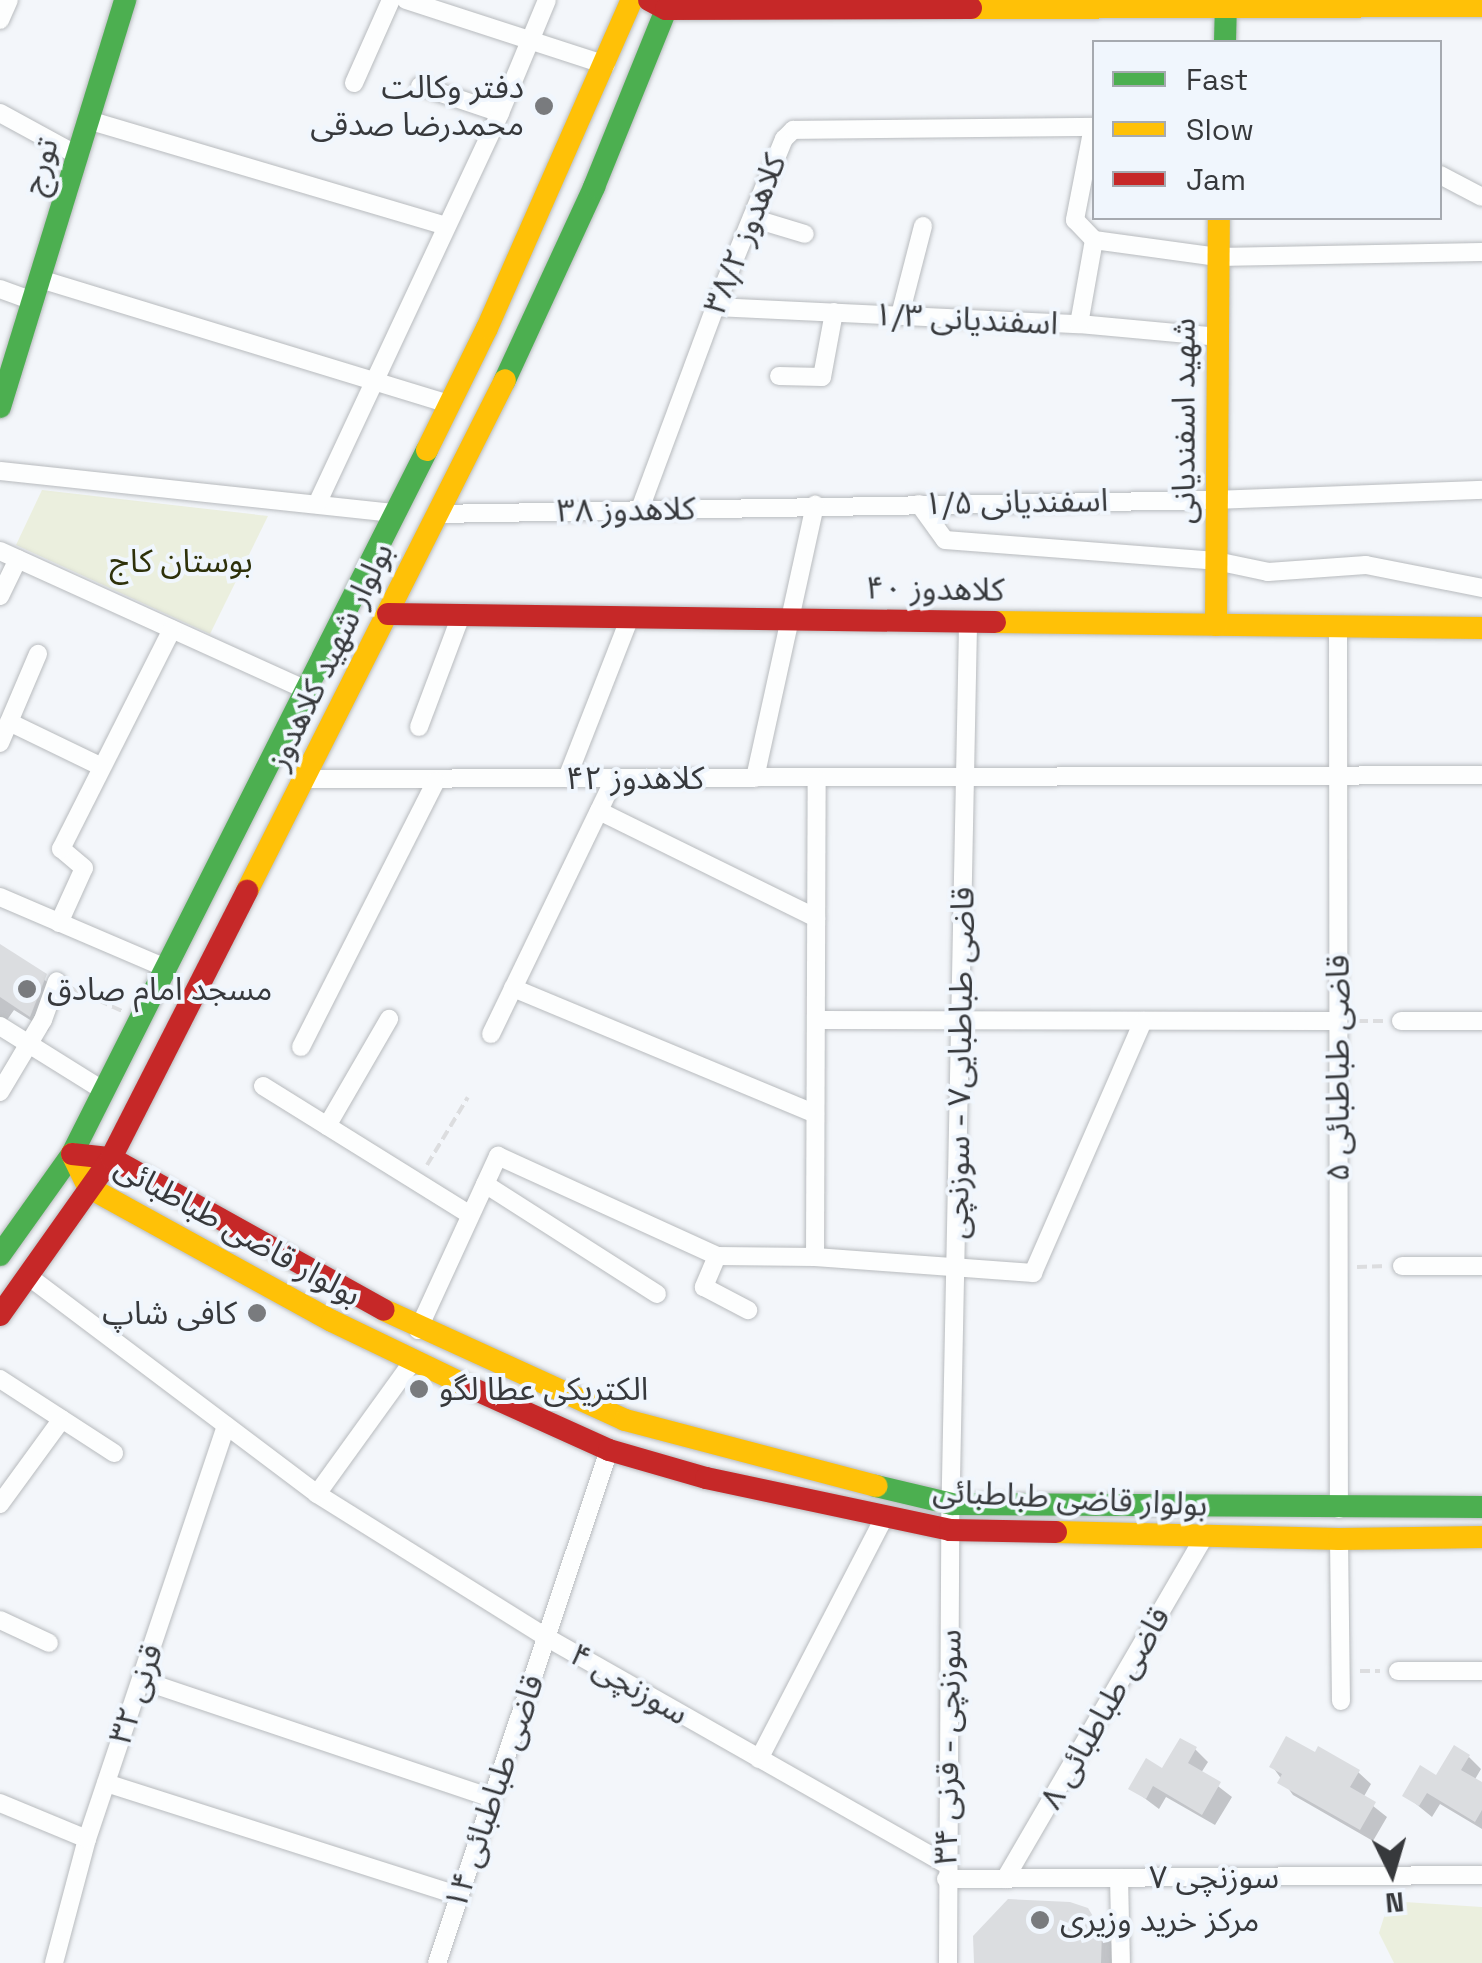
<!DOCTYPE html>
<meta charset="utf-8">
<style>
body{margin:0}
#map{position:relative;width:1482px;height:1963px;overflow:hidden;background:#f3f6fa;font-family:"Space Grotesk","Noto Sans Arabic",sans-serif}
div>[style]{position:absolute}
.green>*{inset:0;background:#ebefde}
.shadow>*{inset:0;background:#0003}
.building>*{inset:0;background:#dbdde0}
.path>*{height:4px;margin-top:-2px;transform-origin:0;background:repeating-linear-gradient(90deg,#dcdddf 0 10px,transparent 0 15px)}
.roads{filter:drop-shadow(0 0 2px #b8bbbe) drop-shadow(0 0 2px #b8bbbe)}
.street>*{height:18px;margin:-9px;padding:0 9px;transform-origin:9px;border-radius:9px;background:#fdfefe}
.fast>*{height:22px;margin:-11px;padding:0 11px;transform-origin:11px;border-radius:11px;background:#4caf50}
.slow>*{height:22px;margin:-11px;padding:0 11px;transform-origin:11px;border-radius:11px;background:#ffc107}
.jam>*{height:22px;margin:-11px;padding:0 11px;transform-origin:11px;border-radius:11px;background:#c62828}
.dots>*{width:28px;height:28px;translate:-50% -50%;box-sizing:border-box;border:5px solid #f0f6fd;border-radius:50%}
span{translate:-50% -50%;white-space:nowrap;text-align:center;line-height:1.15;-webkit-text-stroke:8px #f0f6fd;paint-order:stroke}
.poi-label{font-size:32px;color:#37393c}
.right{translate:-100% -50%;text-align:right}
.left{translate:0 -50%;text-align:left}
.street-label{font-size:32px;color:#37393c}
.park-label{font-size:32px;color:#2e310a}
.legend{position:absolute;left:1092px;top:40px;width:350px;height:180px;box-sizing:border-box;background:#f0f6fd;border:2px solid #a6aab0;margin:0;padding:12px 18px;list-style:none;font-size:30px;color:#37393c}
.legend li{display:flex;align-items:center;gap:20px;height:50px}
.legend b{width:50px;border:2px solid #a6aab0}
.north{position:absolute;left:1342px;top:1823px;width:100px;height:100px;-webkit-text-stroke:8px #f0f6fd;paint-order:stroke;rotate:175deg;font-size:28px;font-weight:700;line-height:40px;text-align:center;color:#37393c}
.north::after{content:'';display:block;margin:auto;width:35px;height:45px;background:#37393c;clip-path:polygon(50% 0,100% 100%,50% 72%,0 100%)}
</style>
<div id="map">
<div class="green">
<i style="clip-path:polygon(42px 490px,268px 516px,210px 634px,16px 545px)"></i>
<i style="clip-path:polygon(1389px 1901px,1482px 1907px,1482px 1963px,1394px 1963px,1379px 1933px)"></i>
</div>
<div class="shadow">
<i style="clip-path:polygon(0 947px,62px 993px,48px 1031px,14px 1010px,0 1030px)"></i>
<i style="clip-path:polygon(1195px 1749px,1208px 1762px,1201px 1773px,1232px 1797px,1215px 1825px,1166px 1797px,1159px 1809px,1131px 1788px)"></i>
<i style="clip-path:polygon(1316px 1755px,1358px 1772px,1371px 1784px,1363px 1798px,1387px 1817px,1373px 1841px,1293px 1795px,1272px 1766px)"></i>
<i style="clip-path:polygon(1469px 1757px,1481px 1769px,1474px 1781px,1482px 1785px,1482px 1829px,1440px 1804px,1432px 1817px,1405px 1795px)"></i>
<i style="clip-path:polygon(1087px 1911px,1118px 1951px,1118px 1963px,977px 1963px)"></i>
</div>
<div class="building">
<i style="clip-path:polygon(0 944px,47px 974px,30px 1017px,0 997px)"></i>
<i style="clip-path:polygon(1286px 1736px,1315px 1752px,1318px 1746px,1360px 1770px,1350px 1787px,1376px 1802px,1360px 1830px,1277px 1783px,1282px 1774px,1269px 1767px)"></i>
<i style="clip-path:polygon(1180px 1738px,1197px 1747px,1188px 1763px,1221px 1782px,1202px 1815px,1153px 1786px,1146px 1799px,1128px 1789px,1146px 1758px,1162px 1768px)"></i>
<i style="clip-path:polygon(1454px 1745px,1470px 1755px,1461px 1770px,1482px 1782px,1482px 1810px,1475px 1822px,1427px 1793px,1419px 1806px,1402px 1796px,1420px 1765px,1436px 1775px)"></i>
<i style="clip-path:polygon(1008px 1899px,1070px 1902px,1088px 1908px,1102px 1931px,1101px 1963px,974px 1963px,973px 1936px)"></i>
</div>
<div class="path">
<i style="left:71px;top:988px;width:56px;rotate:24.3deg"></i>
<i style="left:1358px;top:1021px;width:25px"></i>
<i style="left:427px;top:1165px;width:79px;rotate:-58.9deg"></i>
<i style="left:1357px;top:1267px;width:30px;rotate:-2deg"></i>
<i style="left:1360px;top:1671px;width:20px"></i>
</div>
<div class="roads">
<div class="street">
<i style="left:406px;top:0;width:210px;rotate:18deg"></i>
<i style="left:0;top:20px;width:22px;rotate:-66deg"></i>
<i style="left:354px;top:83px;width:91px;rotate:-66deg"></i>
<i style="left:420px;top:86px;width:84px;rotate:18.6deg"></i>
<i style="left:0;top:113px;width:88px;rotate:28.6deg"></i>
<i style="left:88px;top:120px;width:374px;rotate:16.5deg"></i>
<i style="left:1440px;top:175px;width:47px;rotate:27.6deg"></i>
<i style="left:752px;top:218px;width:55px;rotate:16.8deg"></i>
<i style="left:1094px;top:240px;width:125px;rotate:7.8deg"></i>
<i style="left:1218px;top:257px;width:264px;rotate:-1.1deg"></i>
<i style="left:40px;top:279px;width:428px;rotate:17deg"></i>
<i style="left:0;top:289px;width:35px;rotate:20deg"></i>
<i style="left:715px;top:307px;width:364px;rotate:2.7deg"></i>
<i style="left:1079px;top:324px;width:140px;rotate:5.3deg"></i>
<i style="left:900px;top:315px;width:92px;rotate:-75.5deg"></i>
<i style="left:1079px;top:324px;width:85px;rotate:-79.9deg"></i>
<i style="left:779px;top:376px;width:43px;rotate:1.3deg"></i>
<i style="left:822px;top:377px;width:66px;rotate:-79.5deg"></i>
<i style="left:0;top:471px;width:396px;rotate:6.1deg"></i>
<i style="left:317px;top:504px;width:432px;rotate:-64.9deg"></i>
<i style="left:500px;top:113px;width:122px;rotate:-67.4deg"></i>
<i style="left:919px;top:504px;width:44px;rotate:54.2deg"></i>
<i style="left:945px;top:540px;width:272px;rotate:4.4deg"></i>
<i style="left:1216px;top:561px;width:53px;rotate:11.9deg"></i>
<i style="left:1268px;top:572px;width:98px;rotate:-4.1deg"></i>
<i style="left:1366px;top:565px;width:118px;rotate:11.2deg"></i>
<i style="left:640px;top:509px;width:215px;rotate:-69.6deg"></i>
<i style="left:715px;top:307px;width:182px;rotate:-67.7deg"></i>
<i style="left:784px;top:139px;width:13px;rotate:-45deg"></i>
<i style="left:793px;top:130px;width:300px;rotate:-0.6deg"></i>
<i style="left:1093px;top:127px;width:95px;rotate:101deg"></i>
<i style="left:1075px;top:220px;width:28px;rotate:46deg"></i>
<i style="left:436px;top:514px;width:780px;rotate:-1.03deg"></i>
<i style="left:1216px;top:500px;width:266px;rotate:-2.2deg"></i>
<i style="left:0;top:551px;width:337px;rotate:24.4deg"></i>
<i style="left:0;top:596px;width:41px;rotate:-64.1deg"></i>
<i style="left:1338px;top:626px;width:883px;rotate:89.94deg"></i>
<i style="left:9px;top:722px;width:103px;rotate:25.8deg"></i>
<i style="left:419px;top:727px;width:120px;rotate:-69.4deg"></i>
<i style="left:0;top:743px;width:97px;rotate:-66.9deg"></i>
<i style="left:567px;top:778px;width:173px;rotate:-68.6deg"></i>
<i style="left:755px;top:778px;width:280px;rotate:-77.6deg"></i>
<i style="left:305px;top:779px;width:1177px;rotate:-0.19deg"></i>
<i style="left:599px;top:811px;width:242px;rotate:26.2deg"></i>
<i style="left:0;top:897px;width:181px;rotate:23.2deg"></i>
<i style="left:59px;top:923px;width:60px;rotate:-65.6deg"></i>
<i style="left:84px;top:868px;width:30px;rotate:-140deg"></i>
<i style="left:61px;top:849px;width:246px;rotate:-63.2deg"></i>
<i style="left:513px;top:988px;width:327px;rotate:22.6deg"></i>
<i style="left:816px;top:1020px;width:522px;rotate:0.11deg"></i>
<i style="left:1401px;top:1021px;width:81px"></i>
<i style="left:0;top:1026px;width:123px;rotate:32deg"></i>
<i style="left:491px;top:1034px;width:284px;rotate:-64.2deg"></i>
<i style="left:301px;top:1047px;width:298px;rotate:-63.1deg"></i>
<i style="left:263px;top:1086px;width:244px;rotate:31.9deg"></i>
<i style="left:0;top:1092px;width:84px;rotate:-59.2deg"></i>
<i style="left:43px;top:1020px;width:41px;rotate:-70.3deg"></i>
<i style="left:327px;top:1126px;width:124px;rotate:-59.9deg"></i>
<i style="left:485px;top:1184px;width:204px;rotate:32.6deg"></i>
<i style="left:717px;top:1256px;width:34px;rotate:113deg"></i>
<i style="left:704px;top:1287px;width:50px;rotate:27.6deg"></i>
<i style="left:815px;top:1257px;width:478px;rotate:-89.8deg"></i>
<i style="left:1402px;top:1266px;width:80px"></i>
<i style="left:28px;top:1276px;width:362px;rotate:37deg"></i>
<i style="left:317px;top:1494px;width:270px;rotate:32deg"></i>
<i style="left:546px;top:1637px;width:461px;rotate:29.6deg"></i>
<i style="left:418px;top:1330px;width:192px;rotate:-65.3deg"></i>
<i style="left:498px;top:1156px;width:241px;rotate:24.5deg"></i>
<i style="left:717px;top:1256px;width:98px;rotate:0.6deg"></i>
<i style="left:815px;top:1257px;width:219px;rotate:4.2deg"></i>
<i style="left:1033px;top:1273px;width:275px;rotate:-66.4deg"></i>
<i style="left:0;top:1379px;width:136px;rotate:33deg"></i>
<i style="left:317px;top:1494px;width:164px;rotate:-54.2deg"></i>
<i style="left:0;top:1504px;width:105px;rotate:-53.9deg"></i>
<i style="left:1339px;top:1539px;width:162px;rotate:89.3deg"></i>
<i style="left:0;top:1620px;width:54px;rotate:25.1deg"></i>
<i style="left:1398px;top:1671px;width:84px"></i>
<i style="left:141px;top:1680px;width:370px;rotate:18.6deg"></i>
<i style="left:759px;top:1759px;width:271px;rotate:-62.6deg"></i>
<i style="left:106px;top:1783px;width:372px;rotate:17.7deg"></i>
<i style="left:0;top:1803px;width:94px;rotate:22.5deg"></i>
<i style="left:1119px;top:1878px;width:85px;rotate:88.7deg"></i>
<i style="left:946px;top:1879px;width:536px;rotate:-0.43deg"></i>
<i style="left:1005px;top:1879px;width:396px;rotate:-59.8deg"></i>
<i style="left:54px;top:1963px;width:128px;rotate:-75.1deg"></i>
<i style="left:87px;top:1839px;width:436px;rotate:-71.4deg"></i>
<i style="left:437px;top:1963px;width:541px;rotate:-71.46deg"></i>
<i style="left:948px;top:1963px;width:433px;rotate:-89.7deg"></i>
<i style="left:950px;top:1530px;width:908px;rotate:-88.86deg"></i>
</div>
<div class="fast">
<i style="left:1225px;top:42px;width:42px;rotate:-88.6deg"></i>
<i style="left:505px;top:380px;width:213px;rotate:-65.2deg"></i>
<i style="left:594px;top:187px;width:202px;rotate:-67.9deg"></i>
<i style="left:0;top:407px;width:426px;rotate:-72.9deg"></i>
<i style="left:0;top:1255px;width:124px;rotate:-54.5deg"></i>
<i style="left:72px;top:1154px;width:788px;rotate:-63.24deg"></i>
<i style="left:876px;top:1486px;width:78px;rotate:13.3deg"></i>
<i style="left:952px;top:1504px;width:530px;rotate:0.32deg"></i>
</div>
<div class="slow">
<i style="left:971px;top:8px;width:511px;rotate:-0.22deg"></i>
<i style="left:427px;top:450px;width:136px;rotate:-63.8deg"></i>
<i style="left:487px;top:328px;width:359px;rotate:-66.2deg"></i>
<i style="left:995px;top:622px;width:487px;rotate:0.7deg"></i>
<i style="left:1216px;top:625px;width:407px;rotate:-89.6deg"></i>
<i style="left:247px;top:891px;width:572px;rotate:-63.21deg"></i>
<i style="left:72px;top:1154px;width:37px;rotate:64deg"></i>
<i style="left:88px;top:1187px;width:278px;rotate:28.8deg"></i>
<i style="left:332px;top:1321px;width:148px;rotate:25.7deg"></i>
<i style="left:384px;top:1310px;width:265px;rotate:24.5deg"></i>
<i style="left:625px;top:1420px;width:260px;rotate:14.7deg"></i>
<i style="left:1056px;top:1532px;width:283px;rotate:1.4deg"></i>
<i style="left:1339px;top:1539px;width:143px;rotate:-0.8deg"></i>
</div>
<div class="jam">
<i style="left:649px;top:0;width:19px;rotate:28deg"></i>
<i style="left:666px;top:9px;width:305px;rotate:-0.2deg"></i>
<i style="left:388px;top:614px;width:607px;rotate:0.76deg"></i>
<i style="left:72px;top:1154px;width:39px;rotate:6deg"></i>
<i style="left:111px;top:1158px;width:312px;rotate:29.1deg"></i>
<i style="left:0;top:1315px;width:192px;rotate:-54.7deg"></i>
<i style="left:111px;top:1158px;width:300px;rotate:-63deg"></i>
<i style="left:465px;top:1385px;width:158px;rotate:24.3deg"></i>
<i style="left:609px;top:1450px;width:101px;rotate:16.1deg"></i>
<i style="left:706px;top:1478px;width:249px;rotate:12deg"></i>
<i style="left:950px;top:1530px;width:106px;rotate:1.1deg"></i>
</div>
</div>
<div class="dots">
<i style="left:544px;top:106px;background:#797b7e"></i>
<i style="left:27px;top:989px;background:#797b7e"></i>
<i style="left:257px;top:1313px;background:#797b7e"></i>
<i style="left:419px;top:1389px;background:#797b7e"></i>
<i style="left:1040px;top:1920px;background:#797b7e"></i>
</div>
<div class="poi-label">
<span class="right" style="left:524px;top:106px">دفتر وکالت<br>محمدرضا صدقی</span>
<span class="left" style="left:47px;top:989px">مسجد امام صادق</span>
<span class="right" style="left:237px;top:1313px">کافی شاپ</span>
<span class="left" style="left:439px;top:1389px">الکتریکی عطا لگو</span>
<span class="left" style="left:1060px;top:1920px">مرکز خرید وزیری</span>
</div>
<div class="street-label">
<span style="left:40px;top:166px;rotate:-73deg">تورج</span>
<span style="left:745px;top:234px;rotate:-68deg">کلاهدوز ۳۸/۲</span>
<span style="left:966px;top:319px;rotate:3deg">اسفندیانی ۱/۳</span>
<span style="left:1184px;top:421px;rotate:-90deg">شهید اسفندیانی</span>
<span style="left:1016px;top:502px;rotate:-1deg">اسفندیانی ۱/۵</span>
<span style="left:626px;top:510px;rotate:-1deg">کلاهدوز ۳۸</span>
<span style="left:935px;top:589px;rotate:1deg">کلاهدوز ۴۰</span>
<span style="left:330px;top:656px;rotate:-64deg">بولوار شهید کلاهدوز</span>
<span style="left:635px;top:778px">کلاهدوز ۴۲</span>
<span style="left:960px;top:1063px;rotate:-89deg">قاضی طباطبایی۷ - سوزنچی</span>
<span style="left:1338px;top:1068px;rotate:-90deg">قاضی طباطبائی ۵</span>
<span style="left:238px;top:1231px;rotate:29deg">بولوار قاضی طباطبائی</span>
<span style="left:1070px;top:1498px;rotate:3deg">بولوار قاضی طباطبائی</span>
<span style="left:629px;top:1684px;rotate:30deg">سوزنچی ۴</span>
<span style="left:136px;top:1694px;rotate:-71deg">قرنی ۳۲</span>
<span style="left:1105px;top:1708px;rotate:-60deg">قاضی طباطبائی ۸</span>
<span style="left:948px;top:1747px;rotate:-89deg">سوزنچی - قرنی ۳۴</span>
<span style="left:494px;top:1792px;rotate:-71deg">قاضی طباطبائی ۱۴</span>
<span style="left:1214px;top:1877px">سوزنچی ۷</span>
</div>
<div class="park-label">
<span style="left:181px;top:561px">بوستان کاج</span>
</div>
<ul class="legend">
<li><b style="height:12px;background:#4caf50"></b>Fast</li>
<li><b style="height:12px;background:#ffc107"></b>Slow</li>
<li><b style="height:12px;background:#c62828"></b>Jam</li>
</ul>
<div class="north">N</div>
</div>
